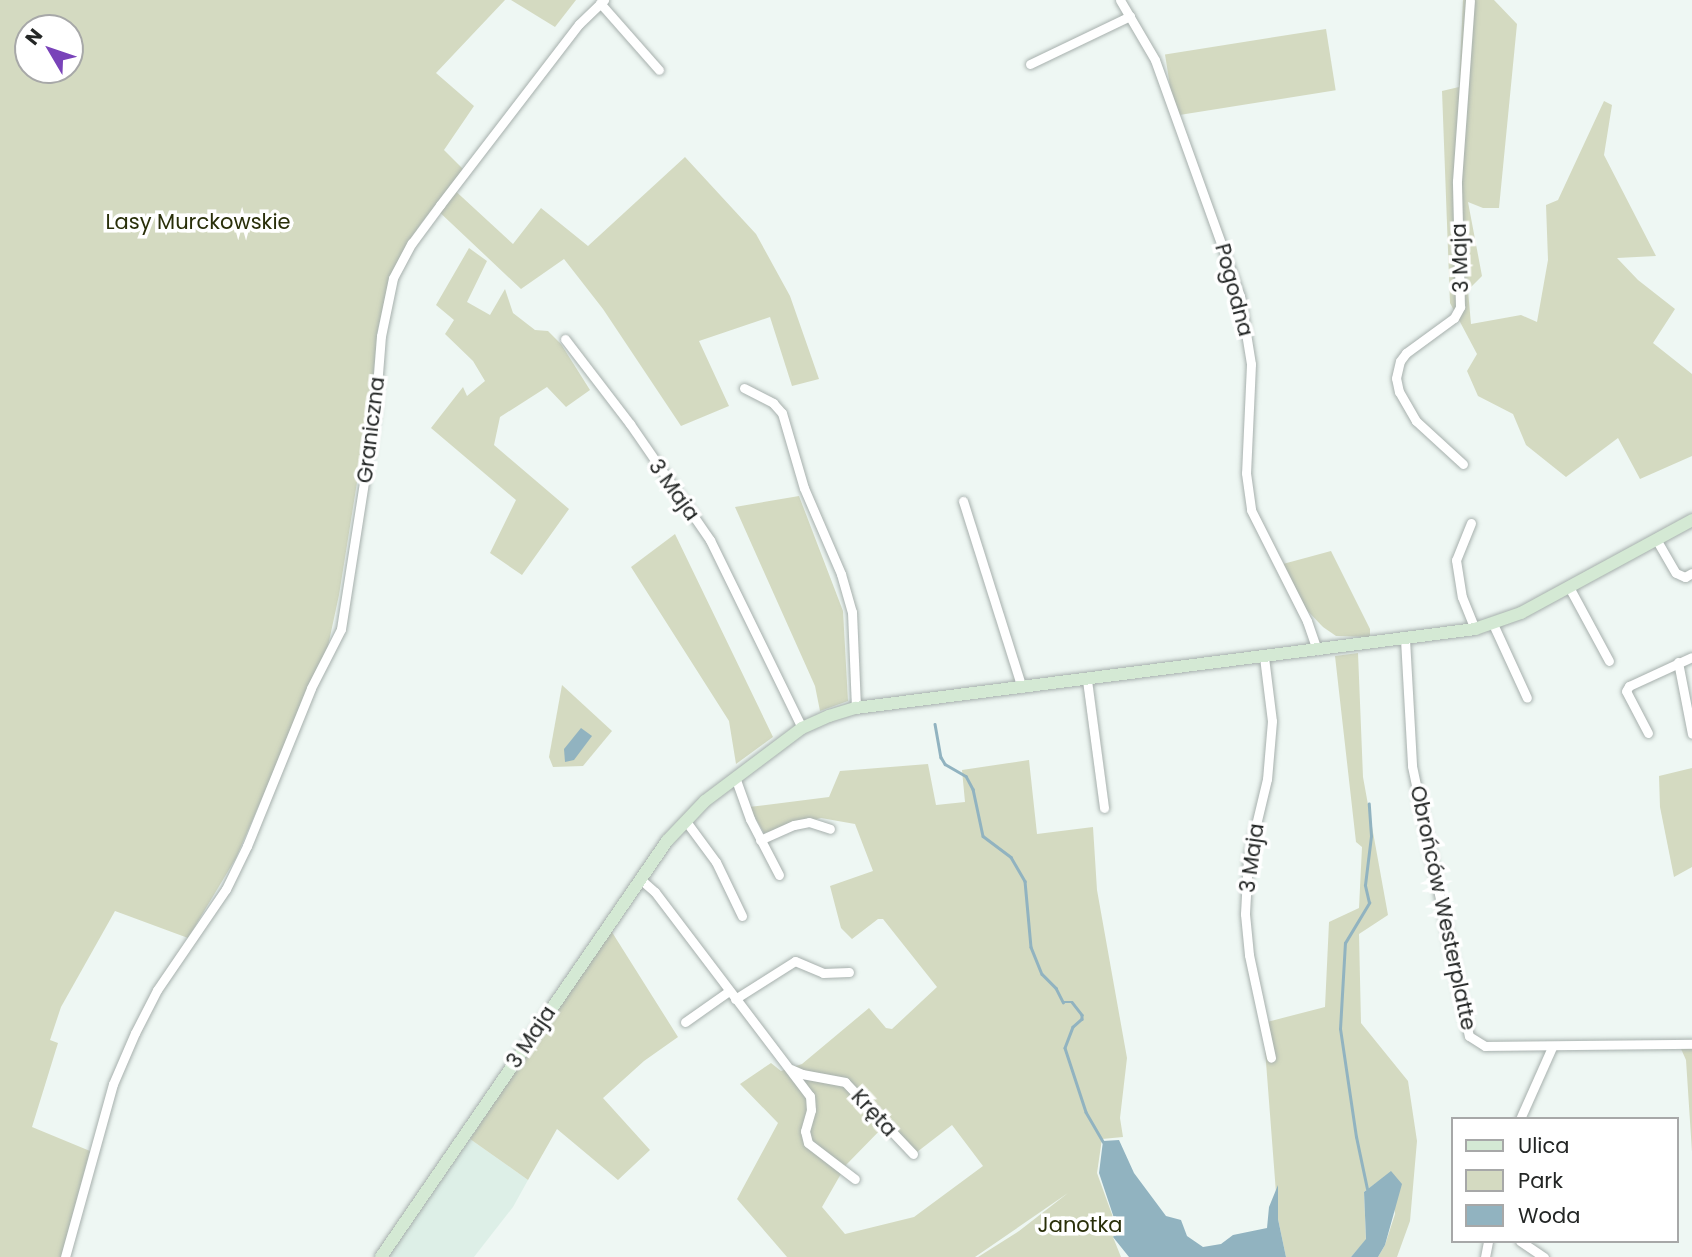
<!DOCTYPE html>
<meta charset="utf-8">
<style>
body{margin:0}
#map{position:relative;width:1692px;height:1257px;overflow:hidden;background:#eef7f3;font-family:Poppins,sans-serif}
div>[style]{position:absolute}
.built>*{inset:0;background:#ddefe7}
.green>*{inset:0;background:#d4dac1;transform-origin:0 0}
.water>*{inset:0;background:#91b3c0}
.stream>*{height:2.5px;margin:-1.25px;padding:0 1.25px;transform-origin:1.25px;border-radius:1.25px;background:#91b3c0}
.roads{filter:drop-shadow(0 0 2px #a7b0ad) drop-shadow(0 0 2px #a7b0ad)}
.street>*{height:9px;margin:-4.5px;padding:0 4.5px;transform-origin:4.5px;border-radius:4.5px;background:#fff}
.secondary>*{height:12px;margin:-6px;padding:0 6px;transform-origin:6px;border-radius:6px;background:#d4e9d4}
span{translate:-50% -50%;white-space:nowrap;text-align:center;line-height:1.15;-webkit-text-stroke:7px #fff;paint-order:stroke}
.park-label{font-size:21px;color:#292f09}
.street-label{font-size:21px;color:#232625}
.legend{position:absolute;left:1451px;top:1117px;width:228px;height:126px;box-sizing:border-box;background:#fff;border:2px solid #a7a8a8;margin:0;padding:9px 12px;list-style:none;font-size:21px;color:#232625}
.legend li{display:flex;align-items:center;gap:14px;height:35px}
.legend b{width:35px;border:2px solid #a7a8a8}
.north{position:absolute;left:14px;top:14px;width:70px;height:70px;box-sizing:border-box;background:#fff;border:2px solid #a7a8a8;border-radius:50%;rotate:309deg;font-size:19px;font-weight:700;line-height:28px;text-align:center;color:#232625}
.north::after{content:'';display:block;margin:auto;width:24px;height:32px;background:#7943b9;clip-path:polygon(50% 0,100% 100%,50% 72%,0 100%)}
</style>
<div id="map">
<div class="built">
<i style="clip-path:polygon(470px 1139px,528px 1180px,513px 1207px,474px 1257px,388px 1257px)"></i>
</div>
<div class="green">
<i style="clip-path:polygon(evenodd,0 0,505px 0,436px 73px,474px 106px,444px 150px,463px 169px,450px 186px,513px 244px,541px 208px,588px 246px,685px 157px,756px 234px,790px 296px,819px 379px,792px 386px,770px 317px,699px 341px,729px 406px,681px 426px,603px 309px,564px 259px,521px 289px,434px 207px,420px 225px,389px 281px,378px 329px,372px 389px,339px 595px,328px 646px,236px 858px,188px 938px,115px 911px,61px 1007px,50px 1040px,58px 1043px,32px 1127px,90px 1151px,61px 1257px,0 1257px,0 0,28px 28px,70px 28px,70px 70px,28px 70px,28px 28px)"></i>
<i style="clip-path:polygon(511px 0,576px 0,555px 27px)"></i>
<i style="clip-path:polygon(1463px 0,1494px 0,1517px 24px,1499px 208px,1483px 208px,1468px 202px,1482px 276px,1468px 290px,1471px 324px,1521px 315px,1537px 322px,1548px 260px,1546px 205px,1558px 200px,1604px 101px,1612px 105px,1604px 155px,1656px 256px,1617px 258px,1638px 280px,1675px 309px,1653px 343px,1692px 374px,1692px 456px,1640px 479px,1618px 438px,1566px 477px,1526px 445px,1513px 414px,1478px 396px,1467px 371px,1477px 354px,1450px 303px,1442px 91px,1459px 87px)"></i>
<i style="left:1326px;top:29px;width:62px;height:163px;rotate:81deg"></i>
<i style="clip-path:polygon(469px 248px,487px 261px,467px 302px,490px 315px,505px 289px,513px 313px,535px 330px,548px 331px,561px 344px,590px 390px,566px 407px,547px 387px,500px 417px,494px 445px,569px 509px,522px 575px,490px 553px,516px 500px,431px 428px,463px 387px,467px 396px,485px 381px,473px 361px,445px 334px,454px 320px,436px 305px)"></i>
<i style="clip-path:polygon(799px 496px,843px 611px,848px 701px,820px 711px,815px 686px,735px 507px)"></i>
<i style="clip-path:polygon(675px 534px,773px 737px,736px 764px,729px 721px,631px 567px)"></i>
<i style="clip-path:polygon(1331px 551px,1370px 629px,1370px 637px,1336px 636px,1323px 627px,1301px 604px,1283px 564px)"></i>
<i style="clip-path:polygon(1358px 653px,1363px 777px,1388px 915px,1359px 934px,1361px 1023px,1408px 1081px,1417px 1141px,1410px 1221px,1397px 1257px,1378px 1257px,1385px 1245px,1395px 1214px,1391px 1172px,1364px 1192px,1366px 1240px,1351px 1257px,1286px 1257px,1278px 1219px,1263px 1023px,1325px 1007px,1329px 922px,1359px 908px,1362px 847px,1356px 842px,1335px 656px)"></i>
<i style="clip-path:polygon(562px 685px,612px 731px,583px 766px,553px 767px,549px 757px)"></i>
<i style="clip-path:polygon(evenodd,1029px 760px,1037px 834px,1093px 827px,1097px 890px,1127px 1058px,1120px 1118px,1123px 1137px,1102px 1139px,1097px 1173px,1118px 1231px,1113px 1237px,1121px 1257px,978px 1257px,1019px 1231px,1068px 1193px,975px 1257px,787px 1257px,737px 1199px,778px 1123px,740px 1084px,771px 1063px,781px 1071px,802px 1064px,869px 1008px,886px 1028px,892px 1029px,937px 987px,883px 919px,878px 919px,852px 939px,841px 928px,830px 886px,873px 871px,855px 824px,821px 818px,764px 833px,749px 807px,829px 797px,840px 771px,928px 764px,936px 805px,965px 802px,962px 770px,1029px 760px,888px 1122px,917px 1152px,952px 1125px,983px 1166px,914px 1217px,845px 1234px,822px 1207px,846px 1165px,888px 1122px)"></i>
<i style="clip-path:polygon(1692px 768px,1692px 867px,1674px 877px,1660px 807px,1659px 776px)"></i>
<i style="clip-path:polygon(610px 929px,678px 1037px,644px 1061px,603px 1098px,650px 1150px,618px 1180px,557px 1129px,528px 1180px,470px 1139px)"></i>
<i style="clip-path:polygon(1678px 1042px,1692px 1046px,1692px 1152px,1686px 1060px)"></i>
</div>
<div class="water">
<i style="clip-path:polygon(581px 728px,592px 736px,574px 760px,565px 762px,564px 749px)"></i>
<i style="clip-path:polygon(1119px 1140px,1134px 1173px,1166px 1216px,1181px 1220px,1187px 1236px,1203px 1247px,1221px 1244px,1233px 1235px,1267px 1228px,1269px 1207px,1278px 1185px,1278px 1219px,1286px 1257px,1129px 1257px,1113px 1237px,1118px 1230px,1099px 1173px,1103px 1141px)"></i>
<i style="clip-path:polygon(1391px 1171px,1402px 1184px,1385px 1245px,1378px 1257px,1351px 1257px,1366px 1239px,1364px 1192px)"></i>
</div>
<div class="stream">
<i style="left:935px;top:724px;width:34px;rotate:80deg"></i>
<i style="left:941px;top:757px;width:8px;rotate:60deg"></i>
<i style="left:945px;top:764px;width:24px;rotate:30deg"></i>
<i style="left:966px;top:776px;width:15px;rotate:62deg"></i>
<i style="left:973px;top:789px;width:48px;rotate:78deg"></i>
<i style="left:983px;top:836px;width:35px;rotate:37deg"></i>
<i style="left:1011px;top:857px;width:28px;rotate:60deg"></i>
<i style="left:1025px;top:881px;width:66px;rotate:84.8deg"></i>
<i style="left:1031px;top:947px;width:29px;rotate:68deg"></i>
<i style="left:1042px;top:974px;width:20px;rotate:45deg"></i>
<i style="left:1056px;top:988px;width:16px;rotate:63deg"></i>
<i style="left:1063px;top:1002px;width:9px"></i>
<i style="left:1072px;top:1002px;width:16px;rotate:52deg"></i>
<i style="left:1082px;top:1015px;width:4px;rotate:90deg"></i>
<i style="left:1082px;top:1019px;width:12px;rotate:138deg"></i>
<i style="left:1073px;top:1027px;width:22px;rotate:111deg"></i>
<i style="left:1065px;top:1048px;width:67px;rotate:71.8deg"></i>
<i style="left:1086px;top:1112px;width:34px;rotate:60deg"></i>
<i style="left:1367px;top:1189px;width:53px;rotate:-101.9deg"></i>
<i style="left:1356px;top:1137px;width:109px;rotate:-98.4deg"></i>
<i style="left:1340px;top:1029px;width:86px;rotate:-86.7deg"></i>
<i style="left:1345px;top:943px;width:47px;rotate:-59deg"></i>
<i style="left:1369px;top:903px;width:18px;rotate:-103deg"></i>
<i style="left:1365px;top:885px;width:49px;rotate:-83deg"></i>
<i style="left:1371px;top:836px;width:32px;rotate:-94deg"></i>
</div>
<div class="roads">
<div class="street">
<i style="left:1120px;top:0;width:69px;rotate:59.7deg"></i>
<i style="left:1155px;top:60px;width:251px;rotate:70.2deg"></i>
<i style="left:1240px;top:296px;width:69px;rotate:80.8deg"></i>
<i style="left:1251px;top:364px;width:109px;rotate:92.6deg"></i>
<i style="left:1246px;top:473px;width:37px;rotate:82deg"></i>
<i style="left:1251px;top:510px;width:124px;rotate:63.2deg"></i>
<i style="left:1307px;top:621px;width:31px;rotate:71deg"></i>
<i style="left:600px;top:3px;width:89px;rotate:48.6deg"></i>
<i style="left:1030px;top:64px;width:111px;rotate:-25.6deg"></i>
<i style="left:565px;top:339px;width:107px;rotate:52.6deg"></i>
<i style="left:630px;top:424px;width:141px;rotate:55.4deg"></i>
<i style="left:710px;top:540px;width:209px;rotate:63.9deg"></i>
<i style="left:744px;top:388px;width:33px;rotate:27deg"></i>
<i style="left:773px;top:403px;width:13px;rotate:48deg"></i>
<i style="left:782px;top:413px;width:78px;rotate:73.7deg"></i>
<i style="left:804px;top:488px;width:94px;rotate:66.7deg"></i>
<i style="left:841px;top:574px;width:40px;rotate:74deg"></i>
<i style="left:852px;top:612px;width:96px;rotate:87.6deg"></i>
<i style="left:1463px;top:464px;width:64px;rotate:-137.5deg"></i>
<i style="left:1416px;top:421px;width:34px;rotate:-120deg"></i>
<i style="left:1399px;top:392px;width:14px;rotate:-102deg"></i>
<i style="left:1396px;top:378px;width:17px;rotate:-77deg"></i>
<i style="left:1400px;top:361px;width:10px;rotate:-53deg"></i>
<i style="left:1406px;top:353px;width:59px;rotate:-36.1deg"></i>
<i style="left:1454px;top:318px;width:13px;rotate:-61deg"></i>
<i style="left:1460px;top:307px;width:126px;rotate:-91.4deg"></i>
<i style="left:1457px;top:181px;width:181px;rotate:-85.9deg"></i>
<i style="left:963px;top:501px;width:196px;rotate:72.5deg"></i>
<i style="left:1471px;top:523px;width:40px;rotate:112deg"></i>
<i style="left:1456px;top:560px;width:37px;rotate:81deg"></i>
<i style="left:1462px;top:597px;width:35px;rotate:68deg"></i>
<i style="left:1656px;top:539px;width:39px;rotate:60deg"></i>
<i style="left:1676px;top:573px;width:10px;rotate:24deg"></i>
<i style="left:1685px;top:577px;width:8px;rotate:-30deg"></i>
<i style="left:1569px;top:587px;width:84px;rotate:61.6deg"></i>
<i style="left:1493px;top:624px;width:81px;rotate:65.3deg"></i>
<i style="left:1405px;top:639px;width:127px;rotate:86.8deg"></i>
<i style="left:1412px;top:766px;width:276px;rotate:78.1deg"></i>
<i style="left:1469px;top:1036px;width:19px;rotate:32deg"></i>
<i style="left:1485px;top:1046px;width:207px;rotate:-0.6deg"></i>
<i style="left:1264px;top:657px;width:64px;rotate:82.9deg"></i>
<i style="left:1272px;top:721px;width:58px;rotate:94.9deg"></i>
<i style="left:1267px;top:779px;width:81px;rotate:103.5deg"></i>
<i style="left:1248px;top:858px;width:56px;rotate:93.1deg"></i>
<i style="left:1245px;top:914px;width:41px;rotate:84.4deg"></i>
<i style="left:1249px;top:955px;width:105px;rotate:77.9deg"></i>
<i style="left:1678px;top:662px;width:73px;rotate:79deg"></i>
<i style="left:1087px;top:680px;width:129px;rotate:82.4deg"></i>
<i style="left:1648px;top:733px;width:47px;rotate:-117.6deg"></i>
<i style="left:1626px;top:691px;width:6px;rotate:-59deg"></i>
<i style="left:1629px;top:686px;width:69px;rotate:-24.7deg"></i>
<i style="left:735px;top:777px;width:45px;rotate:70.3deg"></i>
<i style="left:750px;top:819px;width:63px;rotate:62.6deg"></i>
<i style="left:685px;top:820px;width:52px;rotate:53.6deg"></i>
<i style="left:716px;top:862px;width:60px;rotate:64.3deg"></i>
<i style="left:760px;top:840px;width:37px;rotate:-24deg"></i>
<i style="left:794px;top:825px;width:15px;rotate:-11deg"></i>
<i style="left:809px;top:822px;width:22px;rotate:18deg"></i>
<i style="left:639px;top:878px;width:21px;rotate:41deg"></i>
<i style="left:655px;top:892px;width:256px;rotate:52.8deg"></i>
<i style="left:810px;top:1096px;width:14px;rotate:86deg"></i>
<i style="left:811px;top:1110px;width:22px;rotate:106deg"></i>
<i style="left:805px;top:1131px;width:12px;rotate:76deg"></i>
<i style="left:808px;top:1143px;width:59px;rotate:37.5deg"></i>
<i style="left:735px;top:999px;width:71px;rotate:-32.3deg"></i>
<i style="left:795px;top:961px;width:30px;rotate:23deg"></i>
<i style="left:823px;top:973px;width:26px;rotate:-2deg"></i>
<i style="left:685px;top:1022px;width:54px;rotate:-35.2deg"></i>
<i style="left:791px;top:1069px;width:12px;rotate:24deg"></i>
<i style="left:802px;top:1074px;width:44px;rotate:10.5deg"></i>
<i style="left:845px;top:1082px;width:99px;rotate:46.6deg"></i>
<i style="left:1520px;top:1119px;width:79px;rotate:-66deg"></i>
<i style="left:1520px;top:1241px;width:29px;rotate:34deg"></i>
<i style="left:65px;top:1257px;width:180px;rotate:-74.5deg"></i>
<i style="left:113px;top:1084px;width:56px;rotate:-66.7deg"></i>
<i style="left:135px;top:1033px;width:48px;rotate:-62.9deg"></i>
<i style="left:157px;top:990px;width:122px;rotate:-55.7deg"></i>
<i style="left:226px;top:889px;width:48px;rotate:-64deg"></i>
<i style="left:247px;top:846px;width:170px;rotate:-67.9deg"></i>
<i style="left:311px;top:688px;width:66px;rotate:-63deg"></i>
<i style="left:341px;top:629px;width:220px;rotate:-81.1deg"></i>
<i style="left:375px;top:412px;width:76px;rotate:-85.5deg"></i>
<i style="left:381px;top:336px;width:59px;rotate:-78.3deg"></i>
<i style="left:393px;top:278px;width:40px;rotate:-62deg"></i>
<i style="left:412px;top:243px;width:47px;rotate:-53.6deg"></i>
<i style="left:440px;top:205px;width:228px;rotate:-52.5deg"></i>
<i style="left:579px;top:24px;width:35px;rotate:-44deg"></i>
<i style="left:1485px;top:1257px;width:16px;rotate:-79deg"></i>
</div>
<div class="secondary">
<i style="left:381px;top:1257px;width:505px;rotate:-55.49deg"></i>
<i style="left:667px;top:841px;width:55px;rotate:-46.5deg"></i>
<i style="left:705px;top:801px;width:121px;rotate:-37deg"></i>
<i style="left:802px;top:728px;width:30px;rotate:-24deg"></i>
<i style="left:829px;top:716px;width:28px;rotate:-17deg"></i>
<i style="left:856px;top:708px;width:624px;rotate:-7.27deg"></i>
<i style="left:1475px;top:629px;width:49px;rotate:-19.2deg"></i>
<i style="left:1521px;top:613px;width:195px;rotate:-28.5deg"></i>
</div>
</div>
<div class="park-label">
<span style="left:198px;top:222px">Lasy Murckowskie</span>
<span style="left:1080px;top:1225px">Janotka</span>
</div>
<div class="street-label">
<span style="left:1460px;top:258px;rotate:-92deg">3 Maja</span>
<span style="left:1234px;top:290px;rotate:75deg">Pogodna</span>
<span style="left:371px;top:430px;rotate:-83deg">Graniczna</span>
<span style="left:674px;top:490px;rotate:54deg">3 Maja</span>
<span style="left:1252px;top:858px;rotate:-82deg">3 Maja</span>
<span style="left:1443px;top:908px;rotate:78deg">Obrońców Westerplatte</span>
<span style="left:531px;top:1037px;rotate:-56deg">3 Maja</span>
<span style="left:874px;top:1113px;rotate:47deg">Kręta</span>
</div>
<ul class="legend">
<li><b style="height:9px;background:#d4e9d4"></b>Ulica</li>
<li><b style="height:19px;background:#d4dac1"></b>Park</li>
<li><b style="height:19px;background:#91b3c0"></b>Woda</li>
</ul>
<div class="north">N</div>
</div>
